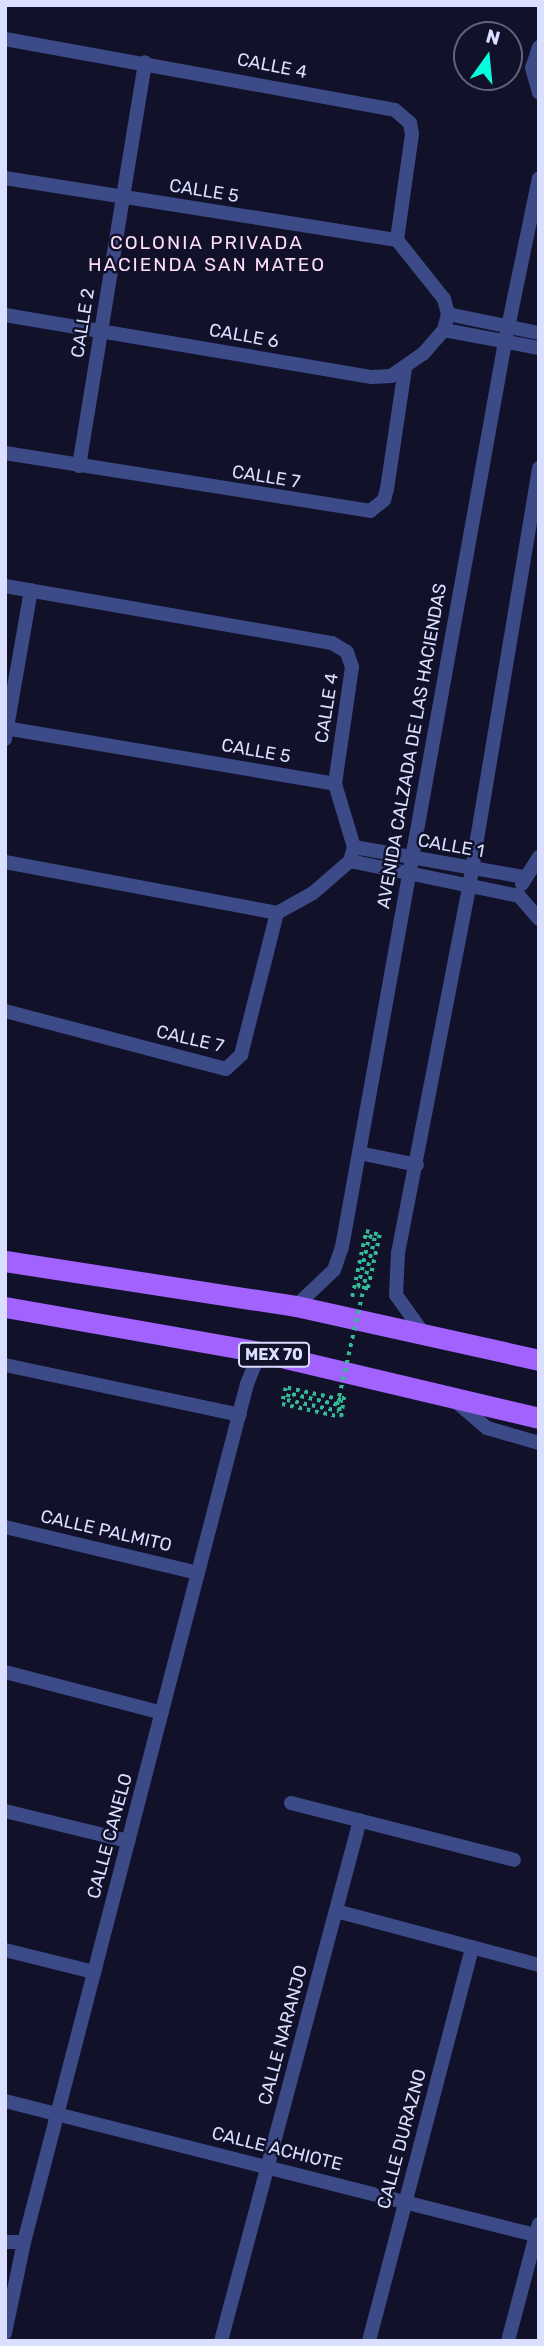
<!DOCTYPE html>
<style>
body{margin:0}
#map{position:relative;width:544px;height:2346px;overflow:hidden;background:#11122a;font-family:Rubik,sans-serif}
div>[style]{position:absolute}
.path>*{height:3.5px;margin-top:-1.75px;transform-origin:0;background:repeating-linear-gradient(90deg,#32bb94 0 3.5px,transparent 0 8.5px)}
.minor>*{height:14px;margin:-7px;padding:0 7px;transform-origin:7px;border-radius:7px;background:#3d4a88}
.tertiary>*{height:14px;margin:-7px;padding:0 7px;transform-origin:7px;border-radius:7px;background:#3d4a88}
.primary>*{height:21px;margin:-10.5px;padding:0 10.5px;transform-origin:10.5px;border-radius:10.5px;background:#a162fd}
.path-bridge>*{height:3.5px;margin-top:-1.75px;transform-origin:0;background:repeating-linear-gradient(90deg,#32bb94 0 3.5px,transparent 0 8.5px)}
span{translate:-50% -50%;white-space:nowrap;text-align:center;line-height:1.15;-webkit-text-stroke:5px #11122a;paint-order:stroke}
.shield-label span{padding:2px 5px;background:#11122a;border:2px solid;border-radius:5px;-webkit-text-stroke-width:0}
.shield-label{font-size:16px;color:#dadeff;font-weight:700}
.street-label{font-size:18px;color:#dadeff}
.neighbourhood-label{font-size:19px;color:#ffdcfa;letter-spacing:2px}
.frame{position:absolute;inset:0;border:7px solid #dadeff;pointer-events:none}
.north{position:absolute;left:453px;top:21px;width:70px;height:70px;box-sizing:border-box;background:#11122a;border:2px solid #61647f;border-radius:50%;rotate:15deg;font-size:19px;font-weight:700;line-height:28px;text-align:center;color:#dadeff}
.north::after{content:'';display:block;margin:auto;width:24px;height:32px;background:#08fcde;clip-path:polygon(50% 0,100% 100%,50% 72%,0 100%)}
</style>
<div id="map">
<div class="path">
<i style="left:352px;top:1297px;width:67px;rotate:-78deg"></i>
<i style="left:366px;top:1231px;width:15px;rotate:16deg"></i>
<i style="left:380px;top:1235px;width:55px;rotate:102.5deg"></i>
<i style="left:368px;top:1289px;width:10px;rotate:-169deg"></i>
<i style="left:358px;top:1287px;width:52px;rotate:-77.8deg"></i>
<i style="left:369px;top:1236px;width:6px;rotate:18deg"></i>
<i style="left:375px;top:1238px;width:49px;rotate:102.9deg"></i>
<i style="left:337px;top:1405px;width:49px;rotate:-167.1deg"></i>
<i style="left:289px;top:1394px;width:6px;rotate:108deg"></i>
<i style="left:287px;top:1400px;width:53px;rotate:11.9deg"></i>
<i style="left:339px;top:1411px;width:11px;rotate:-80deg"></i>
<i style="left:341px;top:1400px;width:56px;rotate:-167.7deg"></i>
<i style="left:286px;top:1388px;width:16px;rotate:104deg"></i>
<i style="left:282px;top:1404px;width:60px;rotate:12.4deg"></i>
<i style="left:341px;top:1417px;width:21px;rotate:-82deg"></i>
</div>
<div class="minor">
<i style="left:5px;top:39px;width:396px;rotate:10.3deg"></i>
<i style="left:395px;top:110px;width:20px;rotate:41deg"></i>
<i style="left:410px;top:123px;width:11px;rotate:80deg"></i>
<i style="left:412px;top:134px;width:107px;rotate:98.1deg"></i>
<i style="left:5px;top:178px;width:397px;rotate:9deg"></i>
<i style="left:448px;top:314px;width:93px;rotate:11.8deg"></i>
<i style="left:5px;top:315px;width:372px;rotate:9.6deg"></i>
<i style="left:372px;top:377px;width:19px;rotate:-3deg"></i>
<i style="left:391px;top:376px;width:39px;rotate:-35deg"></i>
<i style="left:423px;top:354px;width:32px;rotate:-49deg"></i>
<i style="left:444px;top:330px;width:16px;rotate:-76deg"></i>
<i style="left:448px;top:314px;width:16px;rotate:-105deg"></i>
<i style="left:444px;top:299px;width:75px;rotate:-128.5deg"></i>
<i style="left:444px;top:330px;width:97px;rotate:10.7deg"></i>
<i style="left:5px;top:453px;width:370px;rotate:9deg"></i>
<i style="left:370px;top:511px;width:18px;rotate:-38deg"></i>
<i style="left:384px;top:500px;width:11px;rotate:-75deg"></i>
<i style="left:387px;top:489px;width:122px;rotate:-81.5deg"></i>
<i style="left:79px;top:466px;width:409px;rotate:-80.7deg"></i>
<i style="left:5px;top:586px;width:332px;rotate:9.9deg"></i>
<i style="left:332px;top:643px;width:17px;rotate:31deg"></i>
<i style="left:347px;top:652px;width:16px;rotate:72deg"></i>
<i style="left:352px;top:667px;width:118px;rotate:98.3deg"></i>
<i style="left:335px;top:784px;width:66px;rotate:73.2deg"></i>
<i style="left:5px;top:728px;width:335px;rotate:9.6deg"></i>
<i style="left:5px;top:739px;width:151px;rotate:-80.1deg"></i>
<i style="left:354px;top:847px;width:173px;rotate:10deg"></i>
<i style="left:350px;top:861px;width:173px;rotate:11.7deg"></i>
<i style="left:519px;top:896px;width:30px;rotate:49deg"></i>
<i style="left:5px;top:862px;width:277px;rotate:10.6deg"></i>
<i style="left:522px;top:884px;width:32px;rotate:-58deg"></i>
<i style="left:5px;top:1011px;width:228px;rotate:14.7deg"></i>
<i style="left:226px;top:1069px;width:21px;rotate:-43deg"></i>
<i style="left:241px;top:1055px;width:146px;rotate:-75.8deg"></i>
<i style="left:277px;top:913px;width:41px;rotate:-29.1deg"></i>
<i style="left:313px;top:893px;width:49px;rotate:-40.9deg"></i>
<i style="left:350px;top:861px;width:15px;rotate:-74deg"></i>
<i style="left:5px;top:1365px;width:240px;rotate:12deg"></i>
<i style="left:454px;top:1400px;width:43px;rotate:40.3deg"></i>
<i style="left:487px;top:1428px;width:54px;rotate:16.1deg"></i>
<i style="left:5px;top:1527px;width:198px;rotate:13.4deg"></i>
<i style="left:5px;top:1672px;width:162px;rotate:14.6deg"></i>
<i style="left:291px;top:1803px;width:230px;rotate:14.3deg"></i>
<i style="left:5px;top:1811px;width:127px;rotate:13.7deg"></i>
<i style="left:336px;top:1911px;width:210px;rotate:14.9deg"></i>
<i style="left:5px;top:1950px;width:92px;rotate:13.9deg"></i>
<i style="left:5px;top:2101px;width:551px;rotate:14.19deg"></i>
<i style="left:5px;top:2242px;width:19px"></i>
<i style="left:5px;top:2333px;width:93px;rotate:-78.2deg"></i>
<i style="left:24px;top:2242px;width:887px;rotate:-75.43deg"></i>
<i style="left:247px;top:1384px;width:35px;rotate:-68deg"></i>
<i style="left:221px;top:2341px;width:539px;rotate:-75.06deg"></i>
<i style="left:369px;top:2341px;width:407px;rotate:-75.3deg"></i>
<i style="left:508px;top:2341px;width:121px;rotate:-75.2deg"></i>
</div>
<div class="tertiary">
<i style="left:539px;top:47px;width:22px;rotate:108deg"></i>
<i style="left:532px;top:68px;width:26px;rotate:74deg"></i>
<i style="left:359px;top:1153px;width:59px;rotate:11.7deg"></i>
<i style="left:296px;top:1306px;width:52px;rotate:-43.5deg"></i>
<i style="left:334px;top:1270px;width:24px;rotate:-71deg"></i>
<i style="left:342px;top:1247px;width:920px;rotate:-79.79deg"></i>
<i style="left:505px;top:342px;width:167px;rotate:-78.3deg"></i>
<i style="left:421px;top:1330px;width:43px;rotate:-125.5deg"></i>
<i style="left:396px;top:1295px;width:42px;rotate:-87.3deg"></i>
<i style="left:398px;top:1253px;width:373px;rotate:-79deg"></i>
<i style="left:469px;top:887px;width:425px;rotate:-80.5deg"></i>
</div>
<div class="primary">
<i style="left:5px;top:1261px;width:294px;rotate:8.8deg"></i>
<i style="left:296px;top:1306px;width:249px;rotate:12.5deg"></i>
<i style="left:5px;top:1307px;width:259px;rotate:10deg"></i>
<i style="left:260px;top:1352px;width:287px;rotate:13.3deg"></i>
</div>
<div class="path-bridge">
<i style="left:337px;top:1405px;width:122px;rotate:-77.2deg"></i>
</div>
<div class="shield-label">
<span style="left:274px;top:1355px">MEX 70</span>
</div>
<div class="street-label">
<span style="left:272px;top:66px;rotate:11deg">CALLE 4</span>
<span style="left:204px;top:191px;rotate:9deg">CALLE 5</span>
<span style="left:83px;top:323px;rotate:-81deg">CALLE 2</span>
<span style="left:244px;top:336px;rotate:10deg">CALLE 6</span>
<span style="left:266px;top:477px;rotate:9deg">CALLE 7</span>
<span style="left:327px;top:708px;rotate:-81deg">CALLE 4</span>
<span style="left:412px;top:746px;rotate:-80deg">AVENIDA CALZADA DE LAS HACIENDAS</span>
<span style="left:256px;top:751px;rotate:10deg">CALLE 5</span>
<span style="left:451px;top:846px;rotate:10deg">CALLE 1</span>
<span style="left:190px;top:1039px;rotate:13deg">CALLE 7</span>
<span style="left:106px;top:1531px;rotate:13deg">CALLE PALMITO</span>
<span style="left:110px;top:1836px;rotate:-75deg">CALLE CANELO</span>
<span style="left:283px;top:2035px;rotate:-75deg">CALLE NARANJO</span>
<span style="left:402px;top:2139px;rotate:-75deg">CALLE DURAZNO</span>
<span style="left:277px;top:2149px;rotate:14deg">CALLE ACHIOTE</span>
</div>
<div class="neighbourhood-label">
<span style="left:207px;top:254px">COLONIA PRIVADA<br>HACIENDA SAN MATEO</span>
</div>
<div class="frame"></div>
<div class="north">N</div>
</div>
